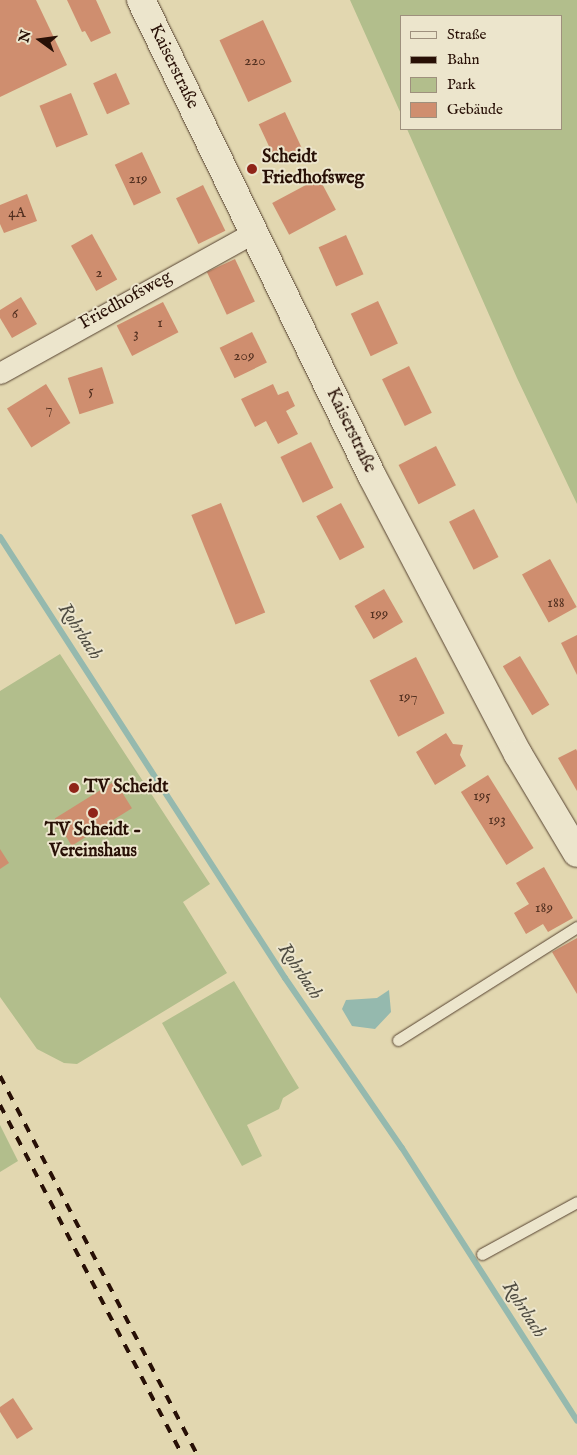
<!DOCTYPE html>
<meta charset="utf-8">
<style>
body{margin:0}
#map{position:relative;width:577px;height:1455px;overflow:hidden;background:#e2d7b0;font-family:"IM FELL English",serif}
div>[style]{position:absolute}
.green>*{inset:0;background:#b2be8c}
.water>*{inset:0;background:#95b9ae}
.stream>*{height:6px;margin:-3px;padding:0 3px;transform-origin:3px;border-radius:3px;background:#95b9ae}
.building>*{inset:0;background:#cf8e6f;transform-origin:0 0}
.roads{filter:drop-shadow(0 0 1px #564230) drop-shadow(0 0 1px #564230)}
.service>*{height:11px;margin:-5.5px;padding:0 5.5px;transform-origin:5.5px;border-radius:5.5px;background:#ece5cc}
.minor>*{height:21px;margin:-10.5px;padding:0 10.5px;transform-origin:10.5px;border-radius:10.5px;background:#ece5cc}
.secondary>*{height:28px;margin:-14px;padding:0 14px;transform-origin:14px;border-radius:14px;background:#ece5cc}
.rail>*{height:4px;margin-top:-2px;transform-origin:0;background:repeating-linear-gradient(90deg,#281006 0 9px,transparent 0 18px)}
.dots>*{width:14px;height:14px;translate:-50% -50%;box-sizing:border-box;border:2px solid #ece5cc;border-radius:50%}
span{translate:-50% -50%;white-space:nowrap;text-align:center;line-height:1.15;-webkit-text-stroke:4px #ece5cc;paint-order:stroke}
.number-label{font-size:15px;color:#523020}
.number-label span{-webkit-text-stroke-width:0}
.street-label{font-size:18px;color:#281006}
.poi-label{font-size:18px;color:#281006;font-weight:700}
.left{translate:0 -50%;text-align:left}
.water-label{font-size:19px;color:#4e4b41;font-style:italic}
.legend{position:absolute;left:400px;top:15px;width:162px;height:115px;box-sizing:border-box;background:#ece5cc;border:1px solid #9e907d;margin:0;padding:6px 9px;list-style:none;font-size:15px;color:#281006}
.legend li{display:flex;align-items:center;gap:10px;height:25px}
.legend b{width:25px;border:1px solid #9e907d}
.north{position:absolute;left:15px;top:15px;width:50px;height:50px;-webkit-text-stroke:4px #ece5cc;paint-order:stroke;rotate:284deg;font-size:14px;font-weight:700;line-height:20px;text-align:center;color:#281006}
.north::after{content:'';display:block;margin:auto;width:18px;height:22px;background:#281006;clip-path:polygon(50% 0,100% 100%,50% 72%,0 100%)}
</style>
<div id="map">
<div class="green">
<i style="clip-path:polygon(350px 0,577px 0,577px 504px,517px 378px,407px 129px,561px 129px,561px 16px,401px 16px,401px 114px)"></i>
<i style="clip-path:polygon(60px 654px,210px 884px,183px 902px,227px 973px,77px 1064px,64px 1063px,37px 1049px,0 997px,0 691px)"></i>
<i style="clip-path:polygon(234px 981px,299px 1088px,283px 1098px,279px 1109px,247px 1125px,262px 1156px,242px 1166px,162px 1023px)"></i>
<i style="clip-path:polygon(0 1125px,18px 1161px,0 1172px)"></i>
</div>
<div class="water">
<i style="clip-path:polygon(389px 990px,391px 1012px,375px 1029px,352px 1026px,342px 1009px,346px 1000px,377px 998px)"></i>
</div>
<div class="stream">
<i style="left:0;top:537px;width:525px;rotate:57.13deg"></i>
<i style="left:285px;top:978px;width:206px;rotate:55.5deg"></i>
<i style="left:402px;top:1148px;width:324px;rotate:57.3deg"></i>
</div>
<div class="building">
<i style="clip-path:polygon(0 0,36px 0,67px 65px,0 97px)"></i>
<i style="clip-path:polygon(67px 0,96px 0,111px 33px,91px 42px,85px 31px,82px 32px)"></i>
<i style="left:263px;top:20px;width:68px;height:48px;rotate:65deg"></i>
<i style="left:116px;top:73px;width:34px;height:25px;rotate:66deg"></i>
<i style="left:71px;top:93px;width:45px;height:34px;rotate:68deg"></i>
<i style="left:285px;top:112px;width:40px;height:29px;rotate:65deg"></i>
<i style="left:142px;top:152px;width:45px;height:30px;rotate:65deg"></i>
<i style="left:319px;top:178px;width:36px;height:53px;rotate:62deg"></i>
<i style="left:203px;top:185px;width:51px;height:30px;rotate:64deg"></i>
<i style="clip-path:polygon(27px 194px,37px 221px,4px 233px,0 224px,0 205px)"></i>
<i style="left:92px;top:234px;width:52px;height:24px;rotate:61deg"></i>
<i style="left:346px;top:235px;width:43px;height:30px;rotate:66deg"></i>
<i style="left:235px;top:259px;width:47px;height:31px;rotate:65deg"></i>
<i style="clip-path:polygon(21px 297px,37px 324px,12px 338px,0 318px,0 310px)"></i>
<i style="left:378px;top:301px;width:47px;height:30px;rotate:65deg"></i>
<i style="left:163px;top:302px;width:34px;height:52px;rotate:63deg"></i>
<i style="left:252px;top:332px;width:34px;height:36px;rotate:64deg"></i>
<i style="left:409px;top:366px;width:52px;height:30px;rotate:64deg"></i>
<i style="left:102px;top:367px;width:38px;height:36px;rotate:72deg"></i>
<i style="left:46px;top:384px;width:46px;height:46px;rotate:58deg"></i>
<i style="clip-path:polygon(273px 384px,278px 395px,288px 391px,295px 406px,286px 411px,298px 434px,278px 444px,266px 421px,255px 427px,241px 399px)"></i>
<i style="left:311px;top:442px;width:51px;height:34px;rotate:64deg"></i>
<i style="left:436px;top:446px;width:44px;height:42px;rotate:63deg"></i>
<i style="left:221px;top:503px;width:118px;height:32px;rotate:68deg"></i>
<i style="left:341px;top:503px;width:50px;height:28px;rotate:62deg"></i>
<i style="left:474px;top:509px;width:54px;height:28px;rotate:63deg"></i>
<i style="left:550px;top:559px;width:55px;height:32px;rotate:61deg"></i>
<i style="left:384px;top:589px;width:38px;height:34px;rotate:60deg"></i>
<i style="clip-path:polygon(577px 635px,577px 675px,561px 643px)"></i>
<i style="left:520px;top:656px;width:57px;height:20px;rotate:59deg"></i>
<i style="left:416px;top:657px;width:63px;height:52px;rotate:63deg"></i>
<i style="clip-path:polygon(446px 733px,453px 744px,463px 745px,460px 755px,466px 766px,435px 785px,416px 752px)"></i>
<i style="clip-path:polygon(576px 749px,577px 751px,577px 791px,558px 758px)"></i>
<i style="left:488px;top:775px;width:86px;height:32px;rotate:58deg"></i>
<i style="left:115px;top:781px;width:32px;height:71px;rotate:58deg"></i>
<i style="clip-path:polygon(0 849px,9px 863px,0 869px)"></i>
<i style="clip-path:polygon(544px 867px,573px 918px,548px 932px,543px 924px,526px 934px,514px 913px,529px 904px,516px 883px)"></i>
<i style="clip-path:polygon(577px 938px,577px 994px,552px 952px)"></i>
<i style="clip-path:polygon(13px 1398px,33px 1429px,17px 1439px,0 1412px,0 1407px)"></i>
</div>
<div class="roads">
<div class="service">
<i style="left:398px;top:1040px;width:212px;rotate:-32.3deg"></i>
<i style="left:482px;top:1254px;width:108px;rotate:-28.7deg"></i>
</div>
<div class="minor">
<i style="left:0;top:373px;width:291px;rotate:-29deg"></i>
</div>
<div class="secondary">
<i style="left:141px;top:0;width:529px;rotate:64.11deg"></i>
<i style="left:372px;top:476px;width:314px;rotate:62.3deg"></i>
<i style="left:518px;top:754px;width:115px;rotate:59.2deg"></i>
</div>
</div>
<div class="rail">
<i style="left:0;top:1076px;width:427px;rotate:62.5deg"></i>
<i style="left:0;top:1105px;width:394px;rotate:62.5deg"></i>
</div>
<div class="dots">
<i style="left:252px;top:169px;background:#8f2418"></i>
<i style="left:74px;top:788px;background:#8f2418"></i>
<i style="left:93px;top:813px;background:#8f2418"></i>
</div>
<div class="number-label">
<span style="left:255px;top:61px">220</span>
<span style="left:138px;top:179px">219</span>
<span style="left:17px;top:213px">4A</span>
<span style="left:99px;top:273px">2</span>
<span style="left:15px;top:314px">6</span>
<span style="left:160px;top:323px">1</span>
<span style="left:136px;top:334px">3</span>
<span style="left:244px;top:356px">209</span>
<span style="left:91px;top:391px">5</span>
<span style="left:49px;top:409px">7</span>
<span style="left:556px;top:603px">188</span>
<span style="left:379px;top:614px">199</span>
<span style="left:408px;top:697px">197</span>
<span style="left:482px;top:796px">195</span>
<span style="left:497px;top:820px">193</span>
<span style="left:544px;top:908px">189</span>
</div>
<div class="street-label">
<span style="left:173px;top:67px;rotate:64deg">Kaiserstraße</span>
<span style="left:126px;top:301px;rotate:-29deg">Friedhofsweg</span>
<span style="left:350px;top:431px;rotate:64deg">Kaiserstraße</span>
</div>
<div class="poi-label">
<span class="left" style="left:262px;top:169px">Scheidt<br>Friedhofsweg</span>
<span class="left" style="left:84px;top:788px">TV Scheidt</span>
<span style="left:93px;top:842px">TV Scheidt -<br>Vereinshaus</span>
</div>
<div class="water-label">
<span style="left:79px;top:632px;rotate:57deg">Rohrbach</span>
<span style="left:299px;top:972px;rotate:56deg">Rohrbach</span>
<span style="left:523px;top:1310px;rotate:57deg">Rohrbach</span>
</div>
<ul class="legend">
<li><b style="height:6px;background:#ece5cc"></b>Straße</li>
<li><b style="height:6px;background:#281006"></b>Bahn</li>
<li><b style="height:14px;background:#b2be8c"></b>Park</li>
<li><b style="height:14px;background:#cf8e6f"></b>Gebäude</li>
</ul>
<div class="north">N</div>
</div>
